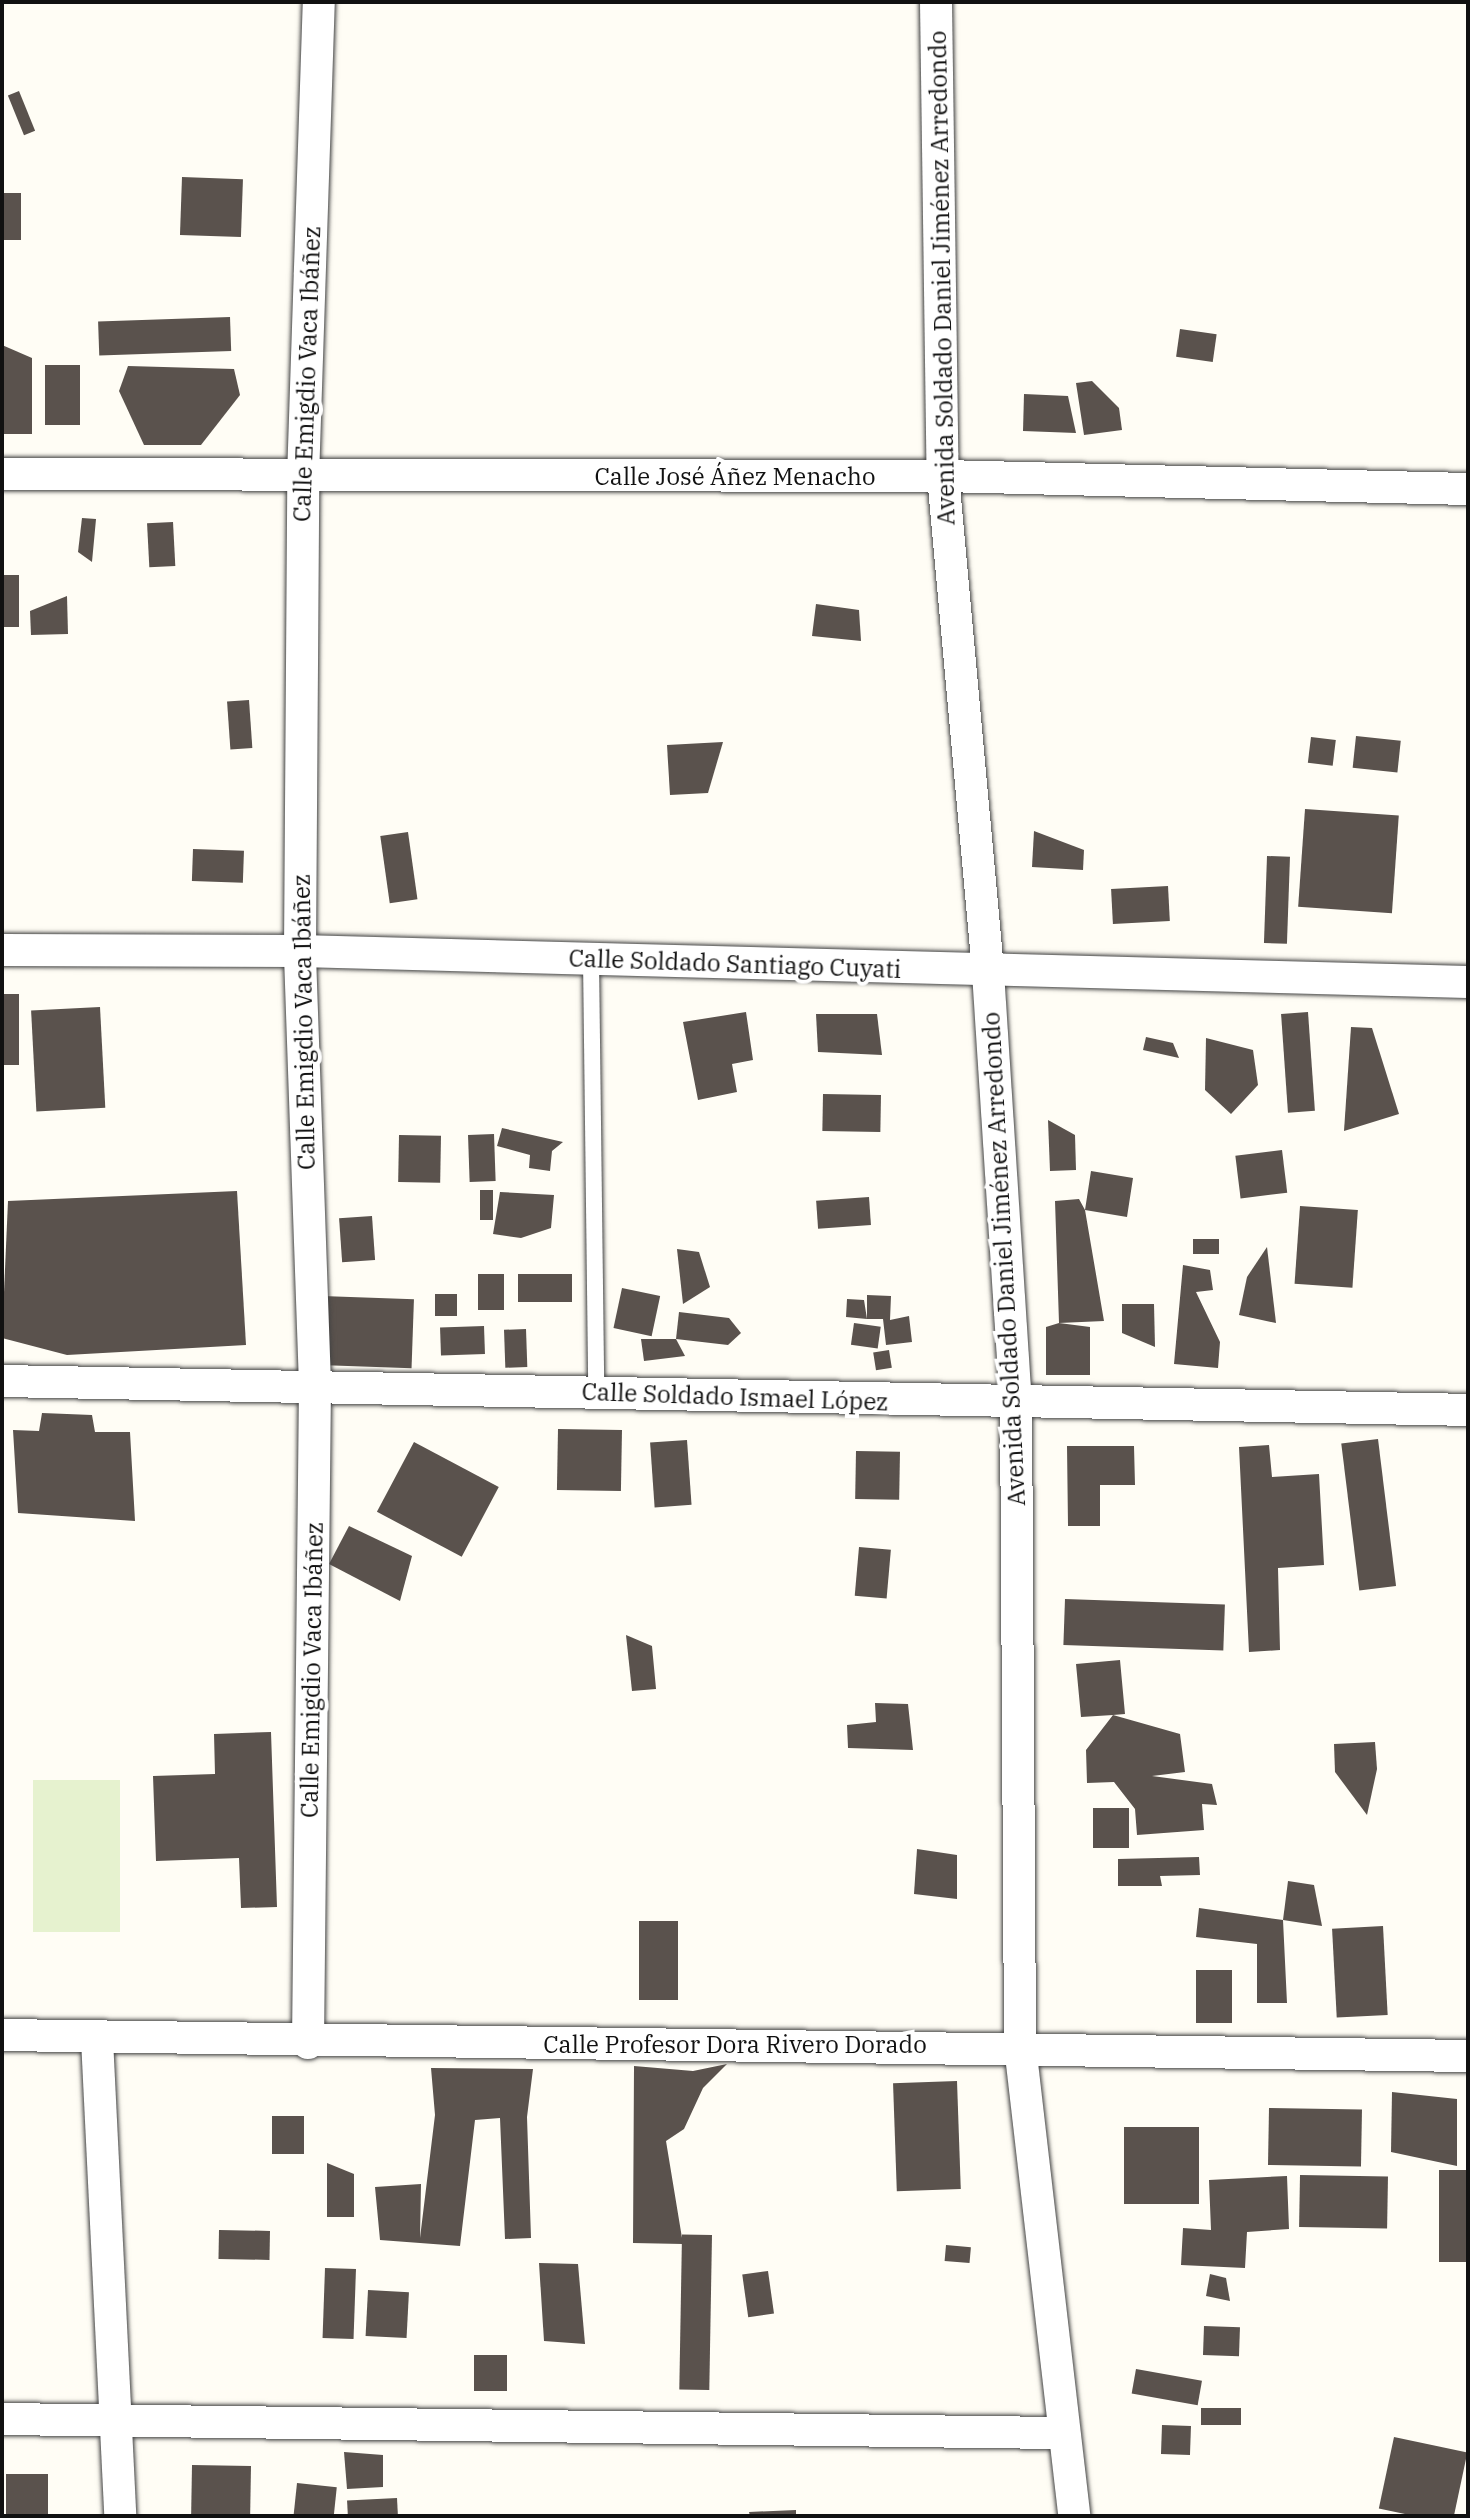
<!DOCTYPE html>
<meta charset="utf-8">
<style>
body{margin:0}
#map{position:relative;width:1470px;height:2518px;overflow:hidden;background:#fffdf5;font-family:"IBM Plex Serif",serif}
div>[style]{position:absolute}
.pitch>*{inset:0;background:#e6f2cf;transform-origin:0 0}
.building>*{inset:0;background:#5a524d;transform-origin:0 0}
.roads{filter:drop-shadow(0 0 2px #444) drop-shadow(0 0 2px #444)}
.service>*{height:16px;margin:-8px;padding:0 8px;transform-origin:8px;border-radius:8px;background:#fff}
.minor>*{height:32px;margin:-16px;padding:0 16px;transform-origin:16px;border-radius:16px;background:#fff}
span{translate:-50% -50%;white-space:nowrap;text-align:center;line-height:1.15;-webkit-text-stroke:8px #fff;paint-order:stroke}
.street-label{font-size:24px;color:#111}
.frame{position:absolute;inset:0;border:4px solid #111;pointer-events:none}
</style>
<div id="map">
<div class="pitch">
<i style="left:33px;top:1780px;width:87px;height:152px"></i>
</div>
<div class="building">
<i style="left:19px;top:91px;width:43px;height:12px;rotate:68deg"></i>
<i style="left:182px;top:177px;width:61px;height:58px;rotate:2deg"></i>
<i style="left:2px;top:193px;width:19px;height:47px"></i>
<i style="left:230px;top:317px;width:34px;height:132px;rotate:88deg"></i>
<i style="left:1180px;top:329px;width:37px;height:28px;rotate:8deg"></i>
<i style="clip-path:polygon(2px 345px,32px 358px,32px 434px,2px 434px)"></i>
<i style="left:45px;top:365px;width:35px;height:60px"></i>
<i style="clip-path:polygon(128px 366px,234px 369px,240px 395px,201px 445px,144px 445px,119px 391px)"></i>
<i style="clip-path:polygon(1092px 381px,1119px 408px,1122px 430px,1084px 435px,1076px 383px)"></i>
<i style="clip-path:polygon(1024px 394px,1068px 396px,1076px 433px,1023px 431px)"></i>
<i style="clip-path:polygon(82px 518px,96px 519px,92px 562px,78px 552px)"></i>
<i style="left:173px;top:522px;width:44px;height:26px;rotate:87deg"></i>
<i style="left:2px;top:575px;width:17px;height:52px"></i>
<i style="clip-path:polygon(67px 596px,68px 634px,31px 635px,30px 611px)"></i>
<i style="clip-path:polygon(816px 604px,859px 610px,861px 641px,812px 636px)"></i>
<i style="left:249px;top:700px;width:48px;height:22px;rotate:86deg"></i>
<i style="left:1356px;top:736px;width:45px;height:32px;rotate:6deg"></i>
<i style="left:1311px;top:737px;width:25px;height:26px;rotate:7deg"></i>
<i style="clip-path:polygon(723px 742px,708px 793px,670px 795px,667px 745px)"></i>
<i style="left:1305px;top:809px;width:94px;height:98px;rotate:4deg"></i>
<i style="clip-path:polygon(1034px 831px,1084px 850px,1083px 870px,1032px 867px)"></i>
<i style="left:408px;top:832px;width:68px;height:28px;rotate:82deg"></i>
<i style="left:193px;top:849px;width:51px;height:32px;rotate:2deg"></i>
<i style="left:1267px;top:856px;width:23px;height:87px;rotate:2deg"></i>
<i style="left:1168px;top:886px;width:35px;height:57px;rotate:87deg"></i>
<i style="left:2px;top:994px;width:17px;height:71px"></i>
<i style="left:100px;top:1007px;width:101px;height:69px;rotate:87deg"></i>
<i style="clip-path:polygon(746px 1012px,753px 1060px,732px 1064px,737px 1092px,698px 1100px,683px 1022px)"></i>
<i style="left:1308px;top:1012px;width:99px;height:27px;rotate:86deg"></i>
<i style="clip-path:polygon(816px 1014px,877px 1014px,882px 1055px,818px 1052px)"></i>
<i style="clip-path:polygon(1351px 1027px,1372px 1028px,1399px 1114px,1344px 1131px)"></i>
<i style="clip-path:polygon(1146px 1037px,1173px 1043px,1179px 1058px,1143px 1050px)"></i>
<i style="clip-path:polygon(1206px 1038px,1253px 1050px,1258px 1085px,1231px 1114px,1205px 1090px)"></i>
<i style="left:823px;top:1094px;width:58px;height:37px;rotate:1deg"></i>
<i style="clip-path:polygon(1048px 1120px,1075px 1135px,1076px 1170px,1050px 1171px)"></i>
<i style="clip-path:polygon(502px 1128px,563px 1142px,552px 1151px,550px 1171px,529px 1168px,530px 1155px,497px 1146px)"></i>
<i style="left:494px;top:1134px;width:47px;height:26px;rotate:88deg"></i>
<i style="left:399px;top:1135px;width:42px;height:47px;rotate:1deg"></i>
<i style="left:1282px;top:1150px;width:43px;height:47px;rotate:83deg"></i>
<i style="clip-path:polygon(1091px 1171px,1133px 1178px,1127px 1217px,1085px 1210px,1104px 1321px,1059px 1323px,1055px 1201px,1079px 1199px,1085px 1210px)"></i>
<i style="left:480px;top:1190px;width:13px;height:30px"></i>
<i style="clip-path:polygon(237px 1191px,246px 1345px,67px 1355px,2px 1338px,8px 1201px)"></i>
<i style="clip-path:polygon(500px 1192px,554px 1195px,551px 1228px,521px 1238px,493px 1234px)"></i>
<i style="left:869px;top:1197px;width:28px;height:53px;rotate:86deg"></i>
<i style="left:1300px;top:1206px;width:58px;height:78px;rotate:4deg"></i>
<i style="left:372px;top:1216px;width:44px;height:33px;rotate:86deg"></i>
<i style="left:1193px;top:1239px;width:26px;height:15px"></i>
<i style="clip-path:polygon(1267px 1247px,1276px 1323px,1239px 1315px,1247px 1277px)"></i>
<i style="clip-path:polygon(677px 1249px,699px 1252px,710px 1287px,683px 1304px)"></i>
<i style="clip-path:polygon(1183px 1265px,1210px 1270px,1213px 1290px,1196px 1292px,1220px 1342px,1218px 1368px,1174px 1364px)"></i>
<i style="left:478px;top:1274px;width:26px;height:36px"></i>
<i style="left:518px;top:1274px;width:54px;height:28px"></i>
<i style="left:622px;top:1288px;width:39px;height:41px;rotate:12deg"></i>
<i style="left:435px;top:1294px;width:22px;height:22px"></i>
<i style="clip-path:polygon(867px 1295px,891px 1296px,890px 1320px,909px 1316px,912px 1342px,886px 1345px,883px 1319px,867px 1319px,846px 1317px,847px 1299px,864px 1300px,867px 1319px)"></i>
<i style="left:322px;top:1296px;width:92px;height:69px;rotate:2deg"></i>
<i style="clip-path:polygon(1122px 1304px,1154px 1304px,1155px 1347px,1122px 1333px)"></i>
<i style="clip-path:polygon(679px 1312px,729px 1318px,741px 1333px,728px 1345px,676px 1339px)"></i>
<i style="left:854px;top:1323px;width:27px;height:22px;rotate:8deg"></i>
<i style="clip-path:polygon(1059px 1323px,1090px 1327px,1090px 1375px,1046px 1375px,1046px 1327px)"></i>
<i style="left:484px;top:1326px;width:28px;height:44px;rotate:88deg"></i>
<i style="left:526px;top:1329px;width:38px;height:22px;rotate:88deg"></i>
<i style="clip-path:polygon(641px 1339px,676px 1339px,685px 1356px,644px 1361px)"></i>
<i style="left:889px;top:1350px;width:18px;height:16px;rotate:81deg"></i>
<i style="clip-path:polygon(42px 1413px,92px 1415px,95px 1432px,130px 1432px,135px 1521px,18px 1513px,13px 1430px,39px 1431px)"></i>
<i style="left:558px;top:1429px;width:64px;height:61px;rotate:1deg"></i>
<i style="left:1378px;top:1439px;width:148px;height:37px;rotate:83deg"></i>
<i style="left:687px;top:1440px;width:65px;height:37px;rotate:86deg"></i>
<i style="left:414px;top:1442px;width:96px;height:79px;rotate:28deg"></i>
<i style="clip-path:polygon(1269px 1445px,1272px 1477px,1319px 1474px,1324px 1565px,1278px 1568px,1280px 1650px,1249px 1652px,1239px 1447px)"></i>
<i style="clip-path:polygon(1067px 1446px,1134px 1446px,1135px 1485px,1100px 1485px,1100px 1526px,1068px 1526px)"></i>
<i style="left:856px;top:1451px;width:44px;height:48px;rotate:1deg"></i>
<i style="clip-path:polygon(349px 1526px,412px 1556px,400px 1601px,329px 1564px)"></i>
<i style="left:859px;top:1547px;width:32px;height:49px;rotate:5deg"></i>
<i style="left:1065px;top:1599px;width:160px;height:46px;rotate:2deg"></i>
<i style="clip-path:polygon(626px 1635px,652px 1646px,656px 1689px,632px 1691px)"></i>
<i style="clip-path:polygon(1120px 1660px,1125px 1714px,1113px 1715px,1180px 1734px,1185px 1772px,1152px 1776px,1212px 1784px,1217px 1805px,1202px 1804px,1204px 1830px,1137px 1835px,1135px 1809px,1114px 1782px,1087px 1783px,1086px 1750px,1113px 1715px,1081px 1717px,1076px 1664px)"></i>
<i style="clip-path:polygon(875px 1703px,908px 1704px,913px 1750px,848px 1748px,847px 1725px,876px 1722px)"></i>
<i style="clip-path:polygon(271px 1732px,277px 1907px,241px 1908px,239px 1858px,156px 1861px,153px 1776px,215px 1774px,214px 1734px)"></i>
<i style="clip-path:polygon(1375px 1742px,1377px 1769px,1367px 1815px,1335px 1772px,1334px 1744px)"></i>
<i style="left:1093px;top:1808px;width:36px;height:40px"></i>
<i style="clip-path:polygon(917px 1849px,957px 1855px,957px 1899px,914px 1894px)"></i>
<i style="clip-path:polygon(1199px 1857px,1200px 1875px,1160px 1876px,1162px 1886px,1118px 1886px,1118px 1859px)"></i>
<i style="clip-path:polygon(1288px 1881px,1314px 1885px,1322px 1926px,1283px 1920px)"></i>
<i style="clip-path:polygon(1199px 1908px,1283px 1920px,1287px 2003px,1257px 2003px,1257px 1944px,1196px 1937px)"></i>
<i style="left:639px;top:1921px;width:39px;height:79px"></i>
<i style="left:1383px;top:1926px;width:89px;height:51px;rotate:87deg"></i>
<i style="left:1196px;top:1970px;width:36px;height:53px"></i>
<i style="clip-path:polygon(727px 2064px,703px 2088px,684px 2129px,666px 2141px,683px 2244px,633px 2243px,634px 2066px,693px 2071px)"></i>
<i style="clip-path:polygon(431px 2068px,533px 2069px,527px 2117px,531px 2238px,505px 2239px,500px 2118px,475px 2120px,460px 2246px,380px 2240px,375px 2187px,421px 2184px,420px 2238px,435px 2115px)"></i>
<i style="left:957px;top:2081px;width:108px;height:64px;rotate:88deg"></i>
<i style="clip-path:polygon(1392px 2092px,1457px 2099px,1457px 2166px,1391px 2152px)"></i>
<i style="left:1269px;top:2108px;width:93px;height:57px;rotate:1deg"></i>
<i style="left:272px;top:2116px;width:32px;height:38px"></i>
<i style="left:1124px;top:2127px;width:75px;height:77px"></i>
<i style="clip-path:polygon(327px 2163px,354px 2174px,354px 2217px,327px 2217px)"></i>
<i style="left:1439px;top:2170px;width:27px;height:92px"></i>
<i style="left:1300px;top:2175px;width:88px;height:52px;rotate:1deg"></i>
<i style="clip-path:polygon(1287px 2176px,1289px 2229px,1247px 2232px,1245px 2268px,1181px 2265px,1183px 2228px,1211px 2230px,1209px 2180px)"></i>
<i style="left:219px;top:2230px;width:51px;height:29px;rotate:1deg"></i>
<i style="left:712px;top:2235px;width:155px;height:30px;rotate:91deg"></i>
<i style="left:946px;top:2245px;width:25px;height:16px;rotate:5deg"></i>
<i style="clip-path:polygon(539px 2263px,578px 2264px,585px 2344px,544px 2341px)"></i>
<i style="left:325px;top:2268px;width:31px;height:70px;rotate:2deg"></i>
<i style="left:768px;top:2271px;width:43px;height:26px;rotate:82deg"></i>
<i style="clip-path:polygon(1210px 2274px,1226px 2278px,1230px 2301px,1206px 2296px)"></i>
<i style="left:368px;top:2290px;width:41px;height:46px;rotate:3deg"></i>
<i style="left:1204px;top:2326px;width:36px;height:29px;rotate:2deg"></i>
<i style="left:474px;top:2355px;width:33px;height:36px"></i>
<i style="left:1136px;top:2369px;width:67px;height:25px;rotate:10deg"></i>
<i style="left:1201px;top:2408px;width:40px;height:17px"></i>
<i style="left:1162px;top:2425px;width:29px;height:29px;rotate:2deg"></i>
<i style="left:1394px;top:2437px;width:75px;height:73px;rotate:12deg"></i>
<i style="clip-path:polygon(344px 2452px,383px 2455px,383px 2487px,347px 2489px)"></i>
<i style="left:251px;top:2466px;width:50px;height:59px;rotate:91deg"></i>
<i style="left:48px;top:2474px;width:42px;height:42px;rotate:90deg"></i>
<i style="left:297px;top:2483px;width:40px;height:33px;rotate:6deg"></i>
<i style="left:397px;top:2498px;width:18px;height:50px;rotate:87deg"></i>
<i style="clip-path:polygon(796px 2510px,796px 2516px,750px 2516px,749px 2512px)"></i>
</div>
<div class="roads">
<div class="service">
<i style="left:591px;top:959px;width:434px;rotate:89.3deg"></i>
</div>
<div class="minor">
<i style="left:936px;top:2px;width:474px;rotate:89.2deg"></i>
<i style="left:943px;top:476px;width:498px;rotate:84.8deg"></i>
<i style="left:988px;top:972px;width:434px;rotate:86.3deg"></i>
<i style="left:1016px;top:1405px;width:641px;rotate:89.64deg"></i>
<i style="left:1020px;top:2046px;width:473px;rotate:83.4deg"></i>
<i style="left:2px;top:474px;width:941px;rotate:0.12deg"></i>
<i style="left:943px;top:476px;width:525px;rotate:1.42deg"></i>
<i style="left:2px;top:950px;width:298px;rotate:0.2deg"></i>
<i style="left:300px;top:951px;width:1168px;rotate:1.52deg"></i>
<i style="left:2px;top:1381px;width:1466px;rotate:1.13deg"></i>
<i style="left:2px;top:2035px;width:1466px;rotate:0.82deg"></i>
<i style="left:97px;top:2039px;width:478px;rotate:87.2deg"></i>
<i style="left:308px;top:2043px;width:658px;rotate:-89.39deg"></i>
<i style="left:315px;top:1385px;width:434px;rotate:-92deg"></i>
<i style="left:300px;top:951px;width:473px;rotate:-89.6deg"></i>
<i style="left:303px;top:478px;width:476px;rotate:-88.1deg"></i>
<i style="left:2px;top:2419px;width:1062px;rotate:0.76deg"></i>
</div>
</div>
<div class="street-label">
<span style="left:942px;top:278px;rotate:-91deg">Avenida Soldado Daniel Jiménez Arredondo</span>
<span style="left:307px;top:374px;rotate:-88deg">Calle Emigdio Vaca Ibáñez</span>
<span style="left:735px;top:477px">Calle José Áñez Menacho</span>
<span style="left:735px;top:964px;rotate:2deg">Calle Soldado Santiago Cuyati</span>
<span style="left:304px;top:1022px;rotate:-91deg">Calle Emigdio Vaca Ibáñez</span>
<span style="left:1004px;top:1259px;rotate:-93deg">Avenida Soldado Daniel Jiménez Arredondo</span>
<span style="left:735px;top:1397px;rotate:2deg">Calle Soldado Ismael López</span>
<span style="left:312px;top:1670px;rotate:-89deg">Calle Emigdio Vaca Ibáñez</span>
<span style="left:735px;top:2045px">Calle Profesor Dora Rivero Dorado</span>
</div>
<div class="frame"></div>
</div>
